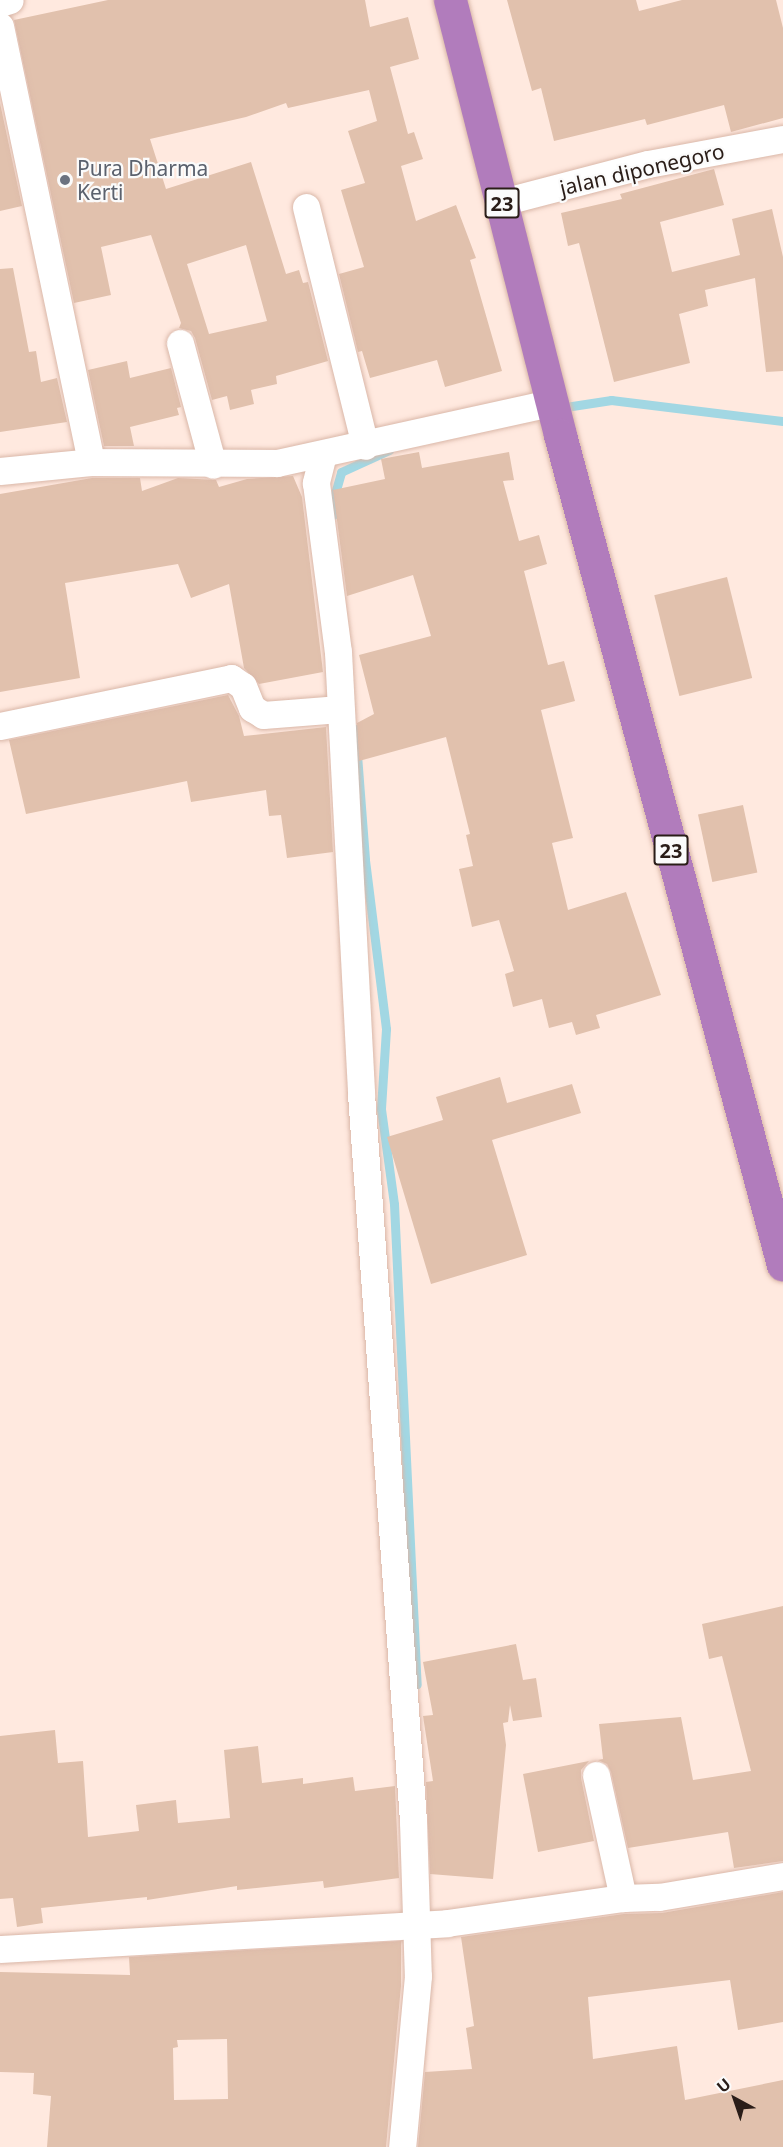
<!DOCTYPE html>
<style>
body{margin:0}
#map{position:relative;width:783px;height:2147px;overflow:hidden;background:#ffe9df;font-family:"Noto Sans",sans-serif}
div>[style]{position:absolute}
.stream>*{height:9px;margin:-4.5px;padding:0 4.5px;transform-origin:4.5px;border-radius:4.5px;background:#a2d7e3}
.building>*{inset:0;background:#e1c1ad;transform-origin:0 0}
.roads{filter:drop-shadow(0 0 2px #dab7a8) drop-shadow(0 0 2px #dab7a8)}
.street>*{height:27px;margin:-13.5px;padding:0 13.5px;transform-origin:13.5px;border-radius:13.5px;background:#fff}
.highway>*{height:33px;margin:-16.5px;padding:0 16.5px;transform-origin:16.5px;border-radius:16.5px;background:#b17cbc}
.dots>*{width:16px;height:16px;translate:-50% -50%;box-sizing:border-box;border:3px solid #fbfbfb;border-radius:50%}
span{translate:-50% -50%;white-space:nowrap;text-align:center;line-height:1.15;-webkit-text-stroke:4.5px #fbfbfb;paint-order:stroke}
.shield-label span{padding:2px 4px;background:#fbfbfb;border:2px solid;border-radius:4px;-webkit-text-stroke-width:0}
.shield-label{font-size:20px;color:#2a1d18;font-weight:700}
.worship-label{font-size:21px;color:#5b616d}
.left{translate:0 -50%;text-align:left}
.street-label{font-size:21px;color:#2a1d18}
.north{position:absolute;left:705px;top:2069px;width:60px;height:60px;-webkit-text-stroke:4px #fbfbfb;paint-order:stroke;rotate:320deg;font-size:16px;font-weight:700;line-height:24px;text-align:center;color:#2a1d18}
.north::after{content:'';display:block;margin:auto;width:21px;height:27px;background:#2a1d18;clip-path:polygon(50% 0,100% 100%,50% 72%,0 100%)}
</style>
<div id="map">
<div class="stream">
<i style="left:559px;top:408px;width:53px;rotate:-8.7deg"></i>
<i style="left:611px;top:400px;width:173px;rotate:7deg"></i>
<i style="left:333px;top:515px;width:11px;rotate:-95deg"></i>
<i style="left:332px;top:504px;width:33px;rotate:-74deg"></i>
<i style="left:341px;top:472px;width:53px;rotate:-24.6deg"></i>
<i style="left:355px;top:729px;width:131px;rotate:85.6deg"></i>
<i style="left:365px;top:860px;width:170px;rotate:82.9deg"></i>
<i style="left:386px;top:1029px;width:80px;rotate:93.6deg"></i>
<i style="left:381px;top:1109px;width:96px;rotate:82.2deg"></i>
<i style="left:394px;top:1204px;width:481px;rotate:87.3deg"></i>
</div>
<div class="building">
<i style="clip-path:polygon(evenodd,108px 0,365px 0,370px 27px,408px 17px,419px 59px,390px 67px,408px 134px,414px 132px,423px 159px,401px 166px,416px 221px,456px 205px,476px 258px,470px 260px,502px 371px,445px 387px,437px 360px,370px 378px,362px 351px,358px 352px,339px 274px,364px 267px,341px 190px,365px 183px,348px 131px,377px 121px,369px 90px,288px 108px,286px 103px,246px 117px,150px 139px,166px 189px,251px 162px,286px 274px,299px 270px,303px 283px,308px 282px,328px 361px,276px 376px,277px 384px,251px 390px,254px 404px,230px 410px,227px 396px,212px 400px,195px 338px,191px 331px,179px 328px,181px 323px,151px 235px,101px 247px,111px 295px,74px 303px,14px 20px,108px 0,246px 245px,267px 321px,209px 334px,187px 264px,246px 245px)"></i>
<i style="clip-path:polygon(507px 0,636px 0,639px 11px,682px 0,776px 0,783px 28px,783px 118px,731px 132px,724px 105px,647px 125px,645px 119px,554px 141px,541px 88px,532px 91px)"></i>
<i style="clip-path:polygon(0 103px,22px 206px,0 211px)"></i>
<i style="clip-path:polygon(714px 169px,724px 205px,660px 222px,672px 272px,740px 255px,732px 219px,772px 209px,783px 257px,783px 371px,766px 372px,755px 278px,705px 290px,708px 306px,679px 314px,690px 363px,614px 382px,579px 243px,568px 246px,561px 213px,622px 199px,620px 194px)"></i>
<i style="clip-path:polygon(13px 268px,29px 352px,36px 351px,41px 382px,57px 378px,67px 422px,0 432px,0 269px)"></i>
<i style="clip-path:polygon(127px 361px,130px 378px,171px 368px,181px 407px,177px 408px,179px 415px,130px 427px,134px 446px,104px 446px,88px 370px)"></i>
<i style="clip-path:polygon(419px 452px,422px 468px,509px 452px,514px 480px,503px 481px,519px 541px,539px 535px,547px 564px,524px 571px,548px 665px,564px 661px,575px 701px,541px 710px,573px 838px,552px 843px,568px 910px,626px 892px,661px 995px,596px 1015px,600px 1028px,576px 1035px,572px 1022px,549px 1028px,542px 999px,513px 1007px,505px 974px,514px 971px,499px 920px,472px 927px,459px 869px,473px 866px,466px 835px,470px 834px,446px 737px,359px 761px,357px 723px,374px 714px,359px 655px,431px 636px,413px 575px,347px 596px,333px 490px,385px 479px,381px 459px)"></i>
<i style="clip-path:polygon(293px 476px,302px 497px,323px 672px,259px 684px,244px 668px,229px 584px,191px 598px,178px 564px,65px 583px,80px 678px,0 692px,0 494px,92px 478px,140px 478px,142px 491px,178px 478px,216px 480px,219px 487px,247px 479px)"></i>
<i style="left:727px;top:577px;width:104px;height:75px;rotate:76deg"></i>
<i style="clip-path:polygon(228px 695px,239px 716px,244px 736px,326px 727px,333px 852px,287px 858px,281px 815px,269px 816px,266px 790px,191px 802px,187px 781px,26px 814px,9px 740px)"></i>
<i style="left:743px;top:805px;width:69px;height:46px;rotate:78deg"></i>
<i style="clip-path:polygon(500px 1077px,507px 1103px,572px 1084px,581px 1113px,492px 1140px,527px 1255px,431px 1284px,387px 1137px,443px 1120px,436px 1097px)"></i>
<i style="clip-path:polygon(783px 1606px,783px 1861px,734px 1868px,728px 1832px,628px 1848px,611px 1772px,607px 1764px,598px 1760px,603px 1759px,599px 1724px,681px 1717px,693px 1780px,751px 1771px,722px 1656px,709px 1659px,702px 1624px)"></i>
<i style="clip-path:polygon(516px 1644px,523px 1680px,536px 1678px,542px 1717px,513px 1721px,510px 1705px,508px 1722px,503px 1723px,506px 1745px,493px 1879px,430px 1874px,426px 1782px,433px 1781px,423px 1716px,433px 1715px,423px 1662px)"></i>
<i style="clip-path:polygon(55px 1730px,58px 1763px,83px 1761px,88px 1837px,139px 1831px,136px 1805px,176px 1800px,178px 1823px,230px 1818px,224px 1750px,258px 1746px,262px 1783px,303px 1778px,303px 1784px,353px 1777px,355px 1791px,395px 1786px,399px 1878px,324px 1888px,323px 1881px,237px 1890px,237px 1886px,147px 1900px,147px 1897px,41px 1908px,43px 1923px,17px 1927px,13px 1898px,0 1899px,0 1736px)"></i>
<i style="clip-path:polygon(589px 1761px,581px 1770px,581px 1778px,594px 1841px,538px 1852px,523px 1774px)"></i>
<i style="clip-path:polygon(783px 1892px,783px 2022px,738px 2030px,730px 1980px,588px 1997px,593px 2059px,677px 2046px,685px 2100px,783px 2080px,783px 2147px,418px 2147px,425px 2072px,472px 2069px,466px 2028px,474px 2026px,461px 1937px,624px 1914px,662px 1913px)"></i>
<i style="clip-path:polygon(evenodd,401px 1941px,401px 1986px,386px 2147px,47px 2147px,51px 2096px,33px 2094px,34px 2073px,0 2072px,0 1972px,130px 1975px,129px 1957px,401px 1941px,227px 2039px,228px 2099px,174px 2100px,173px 2048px,178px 2047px,177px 2040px,227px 2039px)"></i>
</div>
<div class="roads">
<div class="street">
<i style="left:0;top:3px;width:10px;rotate:-17deg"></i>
<i style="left:0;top:26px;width:445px;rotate:78.2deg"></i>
<i style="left:502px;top:202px;width:151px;rotate:-14.6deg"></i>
<i style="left:648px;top:164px;width:137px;rotate:-10.5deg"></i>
<i style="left:306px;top:207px;width:246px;rotate:76.1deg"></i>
<i style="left:180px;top:343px;width:126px;rotate:74.9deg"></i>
<i style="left:323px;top:454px;width:30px;rotate:104deg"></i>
<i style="left:316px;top:483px;width:170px;rotate:82.6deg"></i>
<i style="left:338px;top:652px;width:443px;rotate:87deg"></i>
<i style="left:361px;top:1094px;width:729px;rotate:85.91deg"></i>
<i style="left:413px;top:1821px;width:155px;rotate:88.2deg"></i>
<i style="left:418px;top:1976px;width:172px;rotate:95.3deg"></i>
<i style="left:0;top:471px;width:91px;rotate:-5.6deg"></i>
<i style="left:91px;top:462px;width:186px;rotate:0.3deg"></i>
<i style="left:277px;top:463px;width:280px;rotate:-12.4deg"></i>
<i style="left:0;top:726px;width:236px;rotate:-11.7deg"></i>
<i style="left:231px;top:678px;width:14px;rotate:34deg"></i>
<i style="left:243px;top:686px;width:24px;rotate:68deg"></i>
<i style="left:252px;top:708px;width:13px;rotate:32deg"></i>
<i style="left:263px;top:715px;width:77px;rotate:-4.5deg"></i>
<i style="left:596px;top:1775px;width:126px;rotate:77.6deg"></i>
<i style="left:0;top:1949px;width:448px;rotate:-3.3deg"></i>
<i style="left:447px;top:1923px;width:178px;rotate:-8.1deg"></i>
<i style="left:623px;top:1898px;width:36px;rotate:-2deg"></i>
<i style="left:659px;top:1897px;width:126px;rotate:-9.6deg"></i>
</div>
<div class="highway">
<i style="left:450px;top:0;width:449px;rotate:75.8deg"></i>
<i style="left:560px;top:435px;width:859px;rotate:74.96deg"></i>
</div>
</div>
<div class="dots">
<i style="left:65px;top:180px;background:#6b7280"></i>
</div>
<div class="shield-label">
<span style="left:502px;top:203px">23</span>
<span style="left:671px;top:850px">23</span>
</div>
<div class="worship-label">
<span class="left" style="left:77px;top:180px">Pura Dharma<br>Kerti</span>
</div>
<div class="street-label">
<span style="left:642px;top:169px;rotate:-13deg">jalan diponegoro</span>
</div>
<div class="north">U</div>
</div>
